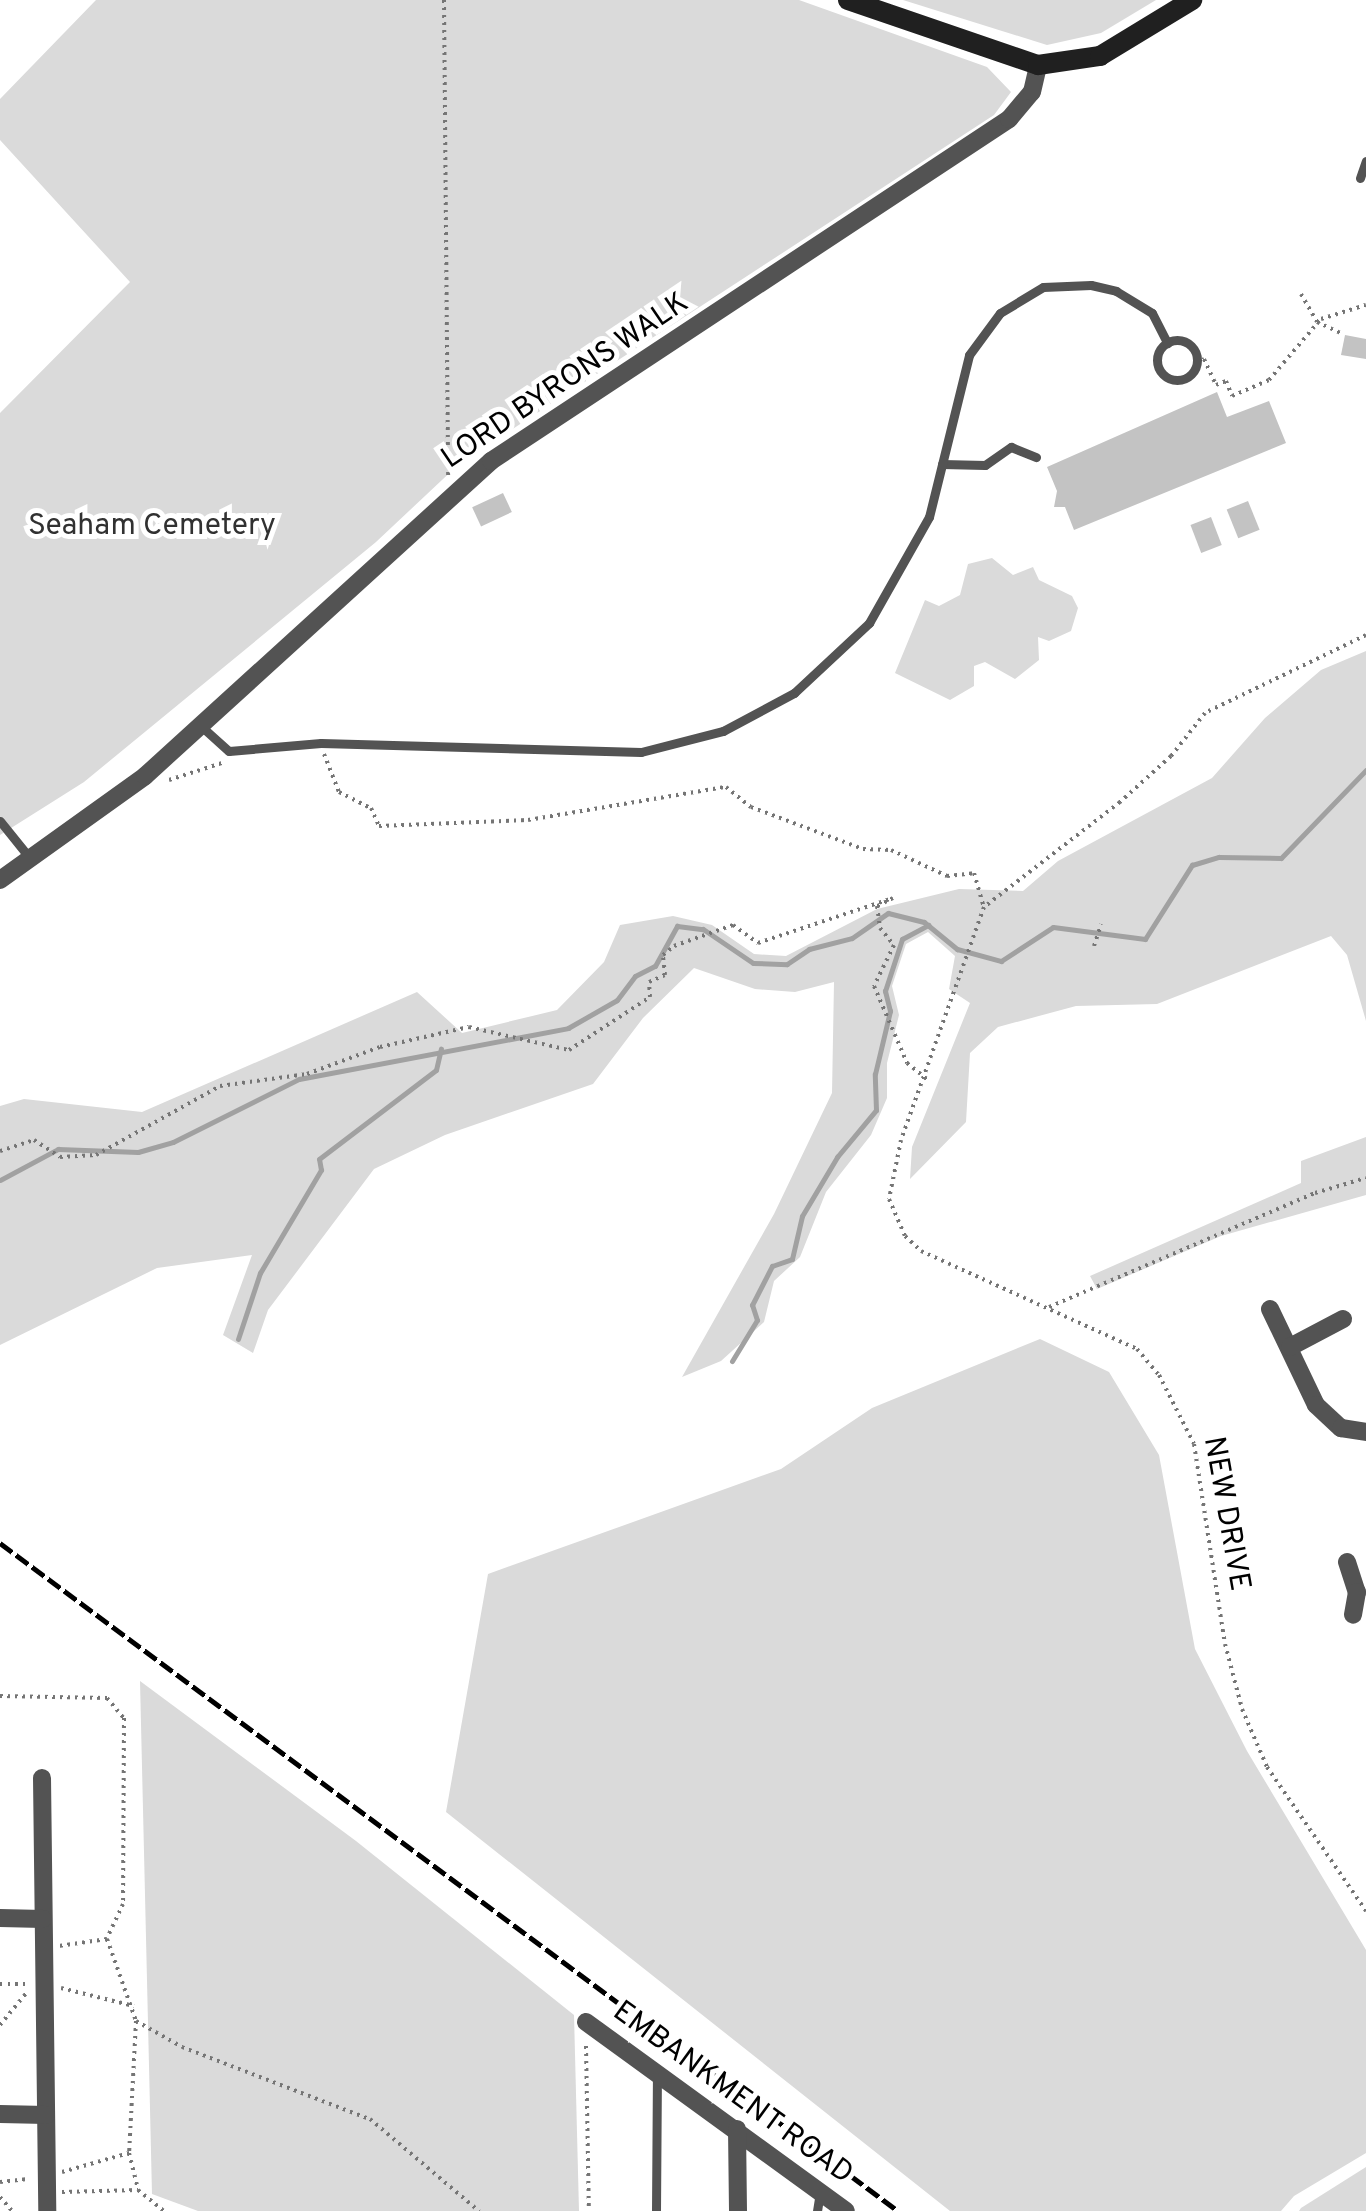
<!DOCTYPE html>
<style>
body{margin:0}
#map{position:relative;width:1366px;height:2211px;overflow:hidden;background:#fff;font-family:Overpass,sans-serif}
div>[style]{position:absolute}
.green>*{inset:0;background:#dadada}
.stream>*{height:5px;margin:-2.5px;padding:0 2.5px;transform-origin:2.5px;border-radius:2.5px;background:#a1a1a1}
.building>*{inset:0;background:#c3c3c3;transform-origin:0 0}
.path>*{height:4px;margin-top:-2px;transform-origin:0;background:repeating-linear-gradient(90deg,#757575 0 2.5px,transparent 0 7.5px)}
.service>*{height:9px;margin:-4.5px;padding:0 4.5px;transform-origin:4.5px;border-radius:4.5px;background:#535353}
.service>.ring{margin:-4.5px;padding:0;box-sizing:content-box;background:none;border:9px solid #535353;border-radius:50%}
.minor>*{height:18px;margin:-9px;padding:0 9px;transform-origin:9px;border-radius:9px;background:#535353}
.secondary>*{height:20px;margin:-10px;padding:0 10px;transform-origin:10px;border-radius:10px;background:#202020}
.rail>*{height:5px;margin-top:-2.5px;transform-origin:0;background:repeating-linear-gradient(90deg,#000 0 15px,transparent 0 20px)}
span{translate:-50% -50%;white-space:nowrap;text-align:center;line-height:1.15;-webkit-text-stroke:10px #fff;paint-order:stroke}
.street-label{font-size:30px;color:#000}
.park-label{font-size:30px;color:#313131}
</style>
<div id="map">
<div class="green">
<i style="clip-path:polygon(96px 0,799px 0,987px 67px,1011px 92px,994px 115px,459px 464px,376px 542px,84px 782px,0 835px,0 413px,130px 282px,0 140px,0 99px)"></i>
<i style="clip-path:polygon(903px 0,1156px 0,1101px 33px,1047px 45px)"></i>
<i style="clip-path:polygon(992px 558px,1013px 575px,1033px 567px,1039px 580px,1072px 596px,1078px 608px,1071px 631px,1049px 641px,1038px 637px,1039px 660px,1015px 679px,985px 662px,974px 666px,974px 686px,950px 700px,895px 673px,925px 600px,939px 606px,960px 595px,968px 564px)"></i>
<i style="clip-path:polygon(1366px 651px,1366px 1021px,1347px 955px,1331px 936px,1157px 1004px,1076px 1006px,998px 1027px,970px 1053px,966px 1122px,910px 1179px,912px 1147px,970px 1003px,949px 989px,955px 956px,928px 932px,906px 944px,892px 986px,899px 1015px,887px 1063px,887px 1098px,871px 1135px,826px 1192px,800px 1257px,774px 1281px,764px 1322px,721px 1361px,682px 1377px,774px 1214px,832px 1093px,834px 982px,795px 992px,755px 989px,694px 968px,643px 1018px,593px 1084px,445px 1135px,374px 1169px,268px 1310px,253px 1353px,223px 1335px,252px 1255px,157px 1268px,0 1345px,0 1106px,24px 1099px,142px 1112px,417px 992px,462px 1033px,557px 1010px,604px 962px,620px 925px,673px 916px,712px 925px,754px 954px,786px 956px,877px 909px,959px 889px,1023px 891px,1058px 861px,1212px 778px,1265px 718px,1321px 670px)"></i>
<i style="clip-path:polygon(1366px 1137px,1366px 1195px,1221px 1236px,1097px 1289px,1090px 1276px,1301px 1183px,1301px 1161px)"></i>
<i style="clip-path:polygon(1040px 1339px,1109px 1372px,1159px 1455px,1195px 1649px,1247px 1751px,1366px 1950px,1366px 2153px,1294px 2196px,1281px 2211px,950px 2211px,446px 1812px,488px 1574px,781px 1469px,872px 1408px)"></i>
<i style="clip-path:polygon(140px 1681px,356px 1841px,574px 2015px,579px 2211px,198px 2211px,152px 2194px)"></i>
<i style="clip-path:polygon(1366px 2167px,1366px 2211px,1299px 2211px,1301px 2208px)"></i>
</div>
<div class="stream">
<i style="left:0;top:1180px;width:66px;rotate:-28.1deg"></i>
<i style="left:58px;top:1149px;width:80px;rotate:2.1deg"></i>
<i style="left:138px;top:1152px;width:36px;rotate:-16deg"></i>
<i style="left:173px;top:1142px;width:141px;rotate:-26.6deg"></i>
<i style="left:299px;top:1079px;width:274px;rotate:-10.7deg"></i>
<i style="left:568px;top:1028px;width:56px;rotate:-29.7deg"></i>
<i style="left:617px;top:1000px;width:30px;rotate:-53deg"></i>
<i style="left:635px;top:976px;width:22px;rotate:-27deg"></i>
<i style="left:655px;top:966px;width:46px;rotate:-61.2deg"></i>
<i style="left:677px;top:926px;width:26px;rotate:7deg"></i>
<i style="left:703px;top:929px;width:60px;rotate:34.2deg"></i>
<i style="left:753px;top:963px;width:34px;rotate:2deg"></i>
<i style="left:787px;top:964px;width:27px;rotate:-34deg"></i>
<i style="left:809px;top:949px;width:44px;rotate:-14.3deg"></i>
<i style="left:852px;top:938px;width:44px;rotate:-34.8deg"></i>
<i style="left:888px;top:913px;width:37px;rotate:14deg"></i>
<i style="left:924px;top:922px;width:43px;rotate:39.3deg"></i>
<i style="left:957px;top:949px;width:46px;rotate:15.3deg"></i>
<i style="left:1001px;top:961px;width:62px;rotate:-33.2deg"></i>
<i style="left:1053px;top:927px;width:93px;rotate:7.4deg"></i>
<i style="left:1145px;top:939px;width:88px;rotate:-57.6deg"></i>
<i style="left:1192px;top:865px;width:28px;rotate:-17deg"></i>
<i style="left:1219px;top:857px;width:62px;rotate:0.9deg"></i>
<i style="left:1281px;top:858px;width:122px;rotate:-46deg"></i>
<i style="left:238px;top:1339px;width:70px;rotate:-71.6deg"></i>
<i style="left:260px;top:1273px;width:120px;rotate:-59.4deg"></i>
<i style="left:321px;top:1170px;width:11px;rotate:-100deg"></i>
<i style="left:319px;top:1159px;width:147px;rotate:-37.3deg"></i>
<i style="left:436px;top:1070px;width:22px;rotate:-77deg"></i>
<i style="left:732px;top:1361px;width:48px;rotate:-58.6deg"></i>
<i style="left:757px;top:1320px;width:16px;rotate:-108deg"></i>
<i style="left:752px;top:1305px;width:44px;rotate:-62.9deg"></i>
<i style="left:772px;top:1266px;width:21px;rotate:-19deg"></i>
<i style="left:792px;top:1259px;width:44px;rotate:-76.9deg"></i>
<i style="left:802px;top:1216px;width:69px;rotate:-59.3deg"></i>
<i style="left:837px;top:1157px;width:61px;rotate:-50.3deg"></i>
<i style="left:876px;top:1110px;width:36px;rotate:-92deg"></i>
<i style="left:875px;top:1074px;width:65px;rotate:-76.6deg"></i>
<i style="left:890px;top:1011px;width:21px;rotate:-104deg"></i>
<i style="left:885px;top:991px;width:55px;rotate:-71.9deg"></i>
<i style="left:902px;top:939px;width:30px;rotate:-28deg"></i>
</div>
<div class="building">
<i style="clip-path:polygon(1345px 335px,1366px 339px,1366px 359px,1341px 355px)"></i>
<i style="clip-path:polygon(1217px 392px,1227px 417px,1269px 401px,1286px 443px,1074px 530px,1065px 507px,1054px 507px,1057px 491px,1047px 467px)"></i>
<i style="left:503px;top:493px;width:21px;height:34px;rotate:65deg"></i>
<i style="left:1248px;top:501px;width:31px;height:23px;rotate:68deg"></i>
<i style="left:1211px;top:517px;width:30px;height:22px;rotate:69deg"></i>
</div>
<div class="path">
<i style="left:444px;top:0;width:475px;rotate:89.5deg"></i>
<i style="left:1301px;top:294px;width:32px;rotate:60deg"></i>
<i style="left:1317px;top:322px;width:26px;rotate:25deg"></i>
<i style="left:1196px;top:363px;width:9px;rotate:-27deg"></i>
<i style="left:1204px;top:359px;width:29px;rotate:65deg"></i>
<i style="left:1216px;top:385px;width:11px;rotate:-22deg"></i>
<i style="left:1226px;top:381px;width:16px;rotate:68deg"></i>
<i style="left:1232px;top:396px;width:40px;rotate:-23.4deg"></i>
<i style="left:1269px;top:380px;width:80px;rotate:-49.6deg"></i>
<i style="left:1321px;top:319px;width:47px;rotate:-17.3deg"></i>
<i style="left:1366px;top:635px;width:179px;rotate:154.2deg"></i>
<i style="left:1205px;top:713px;width:55px;rotate:128.3deg"></i>
<i style="left:1171px;top:756px;width:69px;rotate:138deg"></i>
<i style="left:1120px;top:802px;width:172px;rotate:142.3deg"></i>
<i style="left:984px;top:907px;width:247px;rotate:109.6deg"></i>
<i style="left:901px;top:1140px;width:60px;rotate:101.5deg"></i>
<i style="left:889px;top:1199px;width:40px;rotate:66.6deg"></i>
<i style="left:905px;top:1236px;width:22px;rotate:43deg"></i>
<i style="left:921px;top:1251px;width:237px;rotate:24.4deg"></i>
<i style="left:1137px;top:1349px;width:34px;rotate:50deg"></i>
<i style="left:1159px;top:1375px;width:77px;rotate:63.1deg"></i>
<i style="left:1194px;top:1444px;width:202px;rotate:81.2deg"></i>
<i style="left:1225px;top:1644px;width:67px;rotate:75.3deg"></i>
<i style="left:1242px;top:1709px;width:63px;rotate:66.7deg"></i>
<i style="left:1267px;top:1767px;width:175px;rotate:55.5deg"></i>
<i style="left:324px;top:754px;width:41px;rotate:68.5deg"></i>
<i style="left:339px;top:792px;width:36px;rotate:27deg"></i>
<i style="left:371px;top:808px;width:20px;rotate:66deg"></i>
<i style="left:379px;top:826px;width:149px;rotate:-2.3deg"></i>
<i style="left:528px;top:820px;width:201px;rotate:-9.5deg"></i>
<i style="left:726px;top:787px;width:32px;rotate:39deg"></i>
<i style="left:751px;top:807px;width:120px;rotate:20.6deg"></i>
<i style="left:863px;top:849px;width:28px;rotate:2deg"></i>
<i style="left:891px;top:850px;width:62px;rotate:24.9deg"></i>
<i style="left:947px;top:876px;width:27px;rotate:-6deg"></i>
<i style="left:974px;top:873px;width:35px;rotate:74deg"></i>
<i style="left:169px;top:780px;width:56px;rotate:-17.8deg"></i>
<i style="left:1094px;top:946px;width:23px;rotate:-72deg"></i>
<i style="left:0;top:1151px;width:36px;rotate:-18deg"></i>
<i style="left:34px;top:1140px;width:31px;rotate:33deg"></i>
<i style="left:60px;top:1157px;width:36px;rotate:-3deg"></i>
<i style="left:96px;top:1155px;width:142px;rotate:-29.1deg"></i>
<i style="left:220px;top:1086px;width:88px;rotate:-7.9deg"></i>
<i style="left:307px;top:1074px;width:78px;rotate:-20.3deg"></i>
<i style="left:380px;top:1047px;width:91px;rotate:-12.7deg"></i>
<i style="left:469px;top:1027px;width:103px;rotate:13deg"></i>
<i style="left:569px;top:1050px;width:97px;rotate:-33.2deg"></i>
<i style="left:650px;top:997px;width:15px;rotate:-94deg"></i>
<i style="left:649px;top:982px;width:17px;rotate:-24deg"></i>
<i style="left:665px;top:975px;width:20px;rotate:-96deg"></i>
<i style="left:663px;top:955px;width:14px;rotate:-39deg"></i>
<i style="left:674px;top:946px;width:63px;rotate:-19.6deg"></i>
<i style="left:733px;top:925px;width:31px;rotate:36deg"></i>
<i style="left:758px;top:943px;width:142px;rotate:-18.4deg"></i>
<i style="left:893px;top:898px;width:18px;rotate:153deg"></i>
<i style="left:877px;top:906px;width:22px;rotate:82deg"></i>
<i style="left:880px;top:928px;width:22px;rotate:51deg"></i>
<i style="left:894px;top:945px;width:46px;rotate:116deg"></i>
<i style="left:874px;top:986px;width:84px;rotate:66.8deg"></i>
<i style="left:907px;top:1063px;width:26px;rotate:39deg"></i>
<i style="left:1049px;top:1307px;width:289px;rotate:-23.2deg"></i>
<i style="left:1315px;top:1193px;width:53px;rotate:-16.4deg"></i>
<i style="left:0;top:1696px;width:107px;rotate:1.1deg"></i>
<i style="left:107px;top:1698px;width:26px;rotate:50deg"></i>
<i style="left:124px;top:1718px;width:186px;rotate:90.3deg"></i>
<i style="left:123px;top:1904px;width:38px;rotate:115deg"></i>
<i style="left:107px;top:1939px;width:49px;rotate:171.7deg"></i>
<i style="left:107px;top:1939px;width:87px;rotate:70.5deg"></i>
<i style="left:136px;top:2021px;width:132px;rotate:93deg"></i>
<i style="left:129px;top:2153px;width:38px;rotate:76deg"></i>
<i style="left:0;top:1984px;width:27px"></i>
<i style="left:61px;top:1988px;width:75px;rotate:13.9deg"></i>
<i style="left:136px;top:2021px;width:53px;rotate:29.5deg"></i>
<i style="left:182px;top:2047px;width:201px;rotate:21deg"></i>
<i style="left:370px;top:2119px;width:143px;rotate:40.2deg"></i>
<i style="left:0;top:2025px;width:44px;rotate:-50.5deg"></i>
<i style="left:586px;top:2046px;width:165px;rotate:89deg"></i>
<i style="left:62px;top:2172px;width:70px;rotate:-15.8deg"></i>
<i style="left:0;top:2182px;width:28px;rotate:-6deg"></i>
<i style="left:62px;top:2192px;width:76px;rotate:-1.5deg"></i>
<i style="left:138px;top:2190px;width:33px;rotate:39deg"></i>
<i style="left:0;top:2197px;width:18px;rotate:49deg"></i>
</div>
<div class="service">
<i style="left:1360px;top:178px;width:18px;rotate:-71deg"></i>
<i class="ring" style="left:1157px;top:340px;width:31px;height:31px"></i>
<i style="left:942px;top:464px;width:43px;rotate:1.3deg"></i>
<i style="left:985px;top:465px;width:32px;rotate:-35deg"></i>
<i style="left:1011px;top:447px;width:27px;rotate:22deg"></i>
<i style="left:202px;top:727px;width:36px;rotate:42deg"></i>
<i style="left:229px;top:751px;width:92px;rotate:-5deg"></i>
<i style="left:321px;top:743px;width:320px;rotate:1.6deg"></i>
<i style="left:641px;top:752px;width:85px;rotate:-14.4deg"></i>
<i style="left:723px;top:731px;width:81px;rotate:-28.2deg"></i>
<i style="left:794px;top:693px;width:103px;rotate:-43deg"></i>
<i style="left:869px;top:623px;width:122px;rotate:-60.5deg"></i>
<i style="left:929px;top:517px;width:167px;rotate:-76.1deg"></i>
<i style="left:969px;top:355px;width:52px;rotate:-53.6deg"></i>
<i style="left:1000px;top:313px;width:50px;rotate:-31.2deg"></i>
<i style="left:1043px;top:287px;width:48px;rotate:-2.4deg"></i>
<i style="left:1091px;top:285px;width:26px;rotate:13deg"></i>
<i style="left:1116px;top:291px;width:42px;rotate:31.4deg"></i>
<i style="left:1152px;top:313px;width:34px;rotate:63deg"></i>
<i style="left:0;top:821px;width:46px;rotate:51.1deg"></i>
<i style="left:656px;top:2211px;width:136px;rotate:-89.6deg"></i>
<i style="left:817px;top:2211px;width:20px;rotate:-81deg"></i>
</div>
<div class="minor">
<i style="left:0;top:880px;width:178px;rotate:-35.6deg"></i>
<i style="left:145px;top:776px;width:468px;rotate:-42.3deg"></i>
<i style="left:491px;top:461px;width:621px;rotate:-33.43deg"></i>
<i style="left:1009px;top:119px;width:35px;rotate:-50deg"></i>
<i style="left:1032px;top:92px;width:28px;rotate:-77deg"></i>
<i style="left:1270px;top:1309px;width:106px;rotate:64.4deg"></i>
<i style="left:1316px;top:1405px;width:34px;rotate:43deg"></i>
<i style="left:1341px;top:1428px;width:25px;rotate:9deg"></i>
<i style="left:1290px;top:1347px;width:60px;rotate:-27.8deg"></i>
<i style="left:1347px;top:1562px;width:32px;rotate:72deg"></i>
<i style="left:1357px;top:1592px;width:23px;rotate:100deg"></i>
<i style="left:42px;top:1778px;width:433px;rotate:89.3deg"></i>
<i style="left:0;top:1918px;width:43px;rotate:1.3deg"></i>
<i style="left:586px;top:2022px;width:321px;rotate:36deg"></i>
<i style="left:0;top:2114px;width:46px;rotate:1.2deg"></i>
<i style="left:737px;top:2129px;width:82px;rotate:89.3deg"></i>
</div>
<div class="secondary">
<i style="left:848px;top:0;width:201px;rotate:18.9deg"></i>
<i style="left:1038px;top:65px;width:63px;rotate:-8.3deg"></i>
<i style="left:1100px;top:56px;width:108px;rotate:-31.3deg"></i>
</div>
<div class="rail">
<i style="left:0;top:1543px;width:1119px;rotate:36.64deg"></i>
</div>
<div class="street-label">
<span style="left:566px;top:382px;rotate:-34deg">LORD BYRONS WALK</span>
<span style="left:1225px;top:1514px;rotate:80deg">NEW DRIVE</span>
<span style="left:732px;top:2094px;rotate:36deg">EMBANKMENT ROAD</span>
</div>
<div class="park-label">
<span style="left:152px;top:527px">Seaham Cemetery</span>
</div>
</div>
